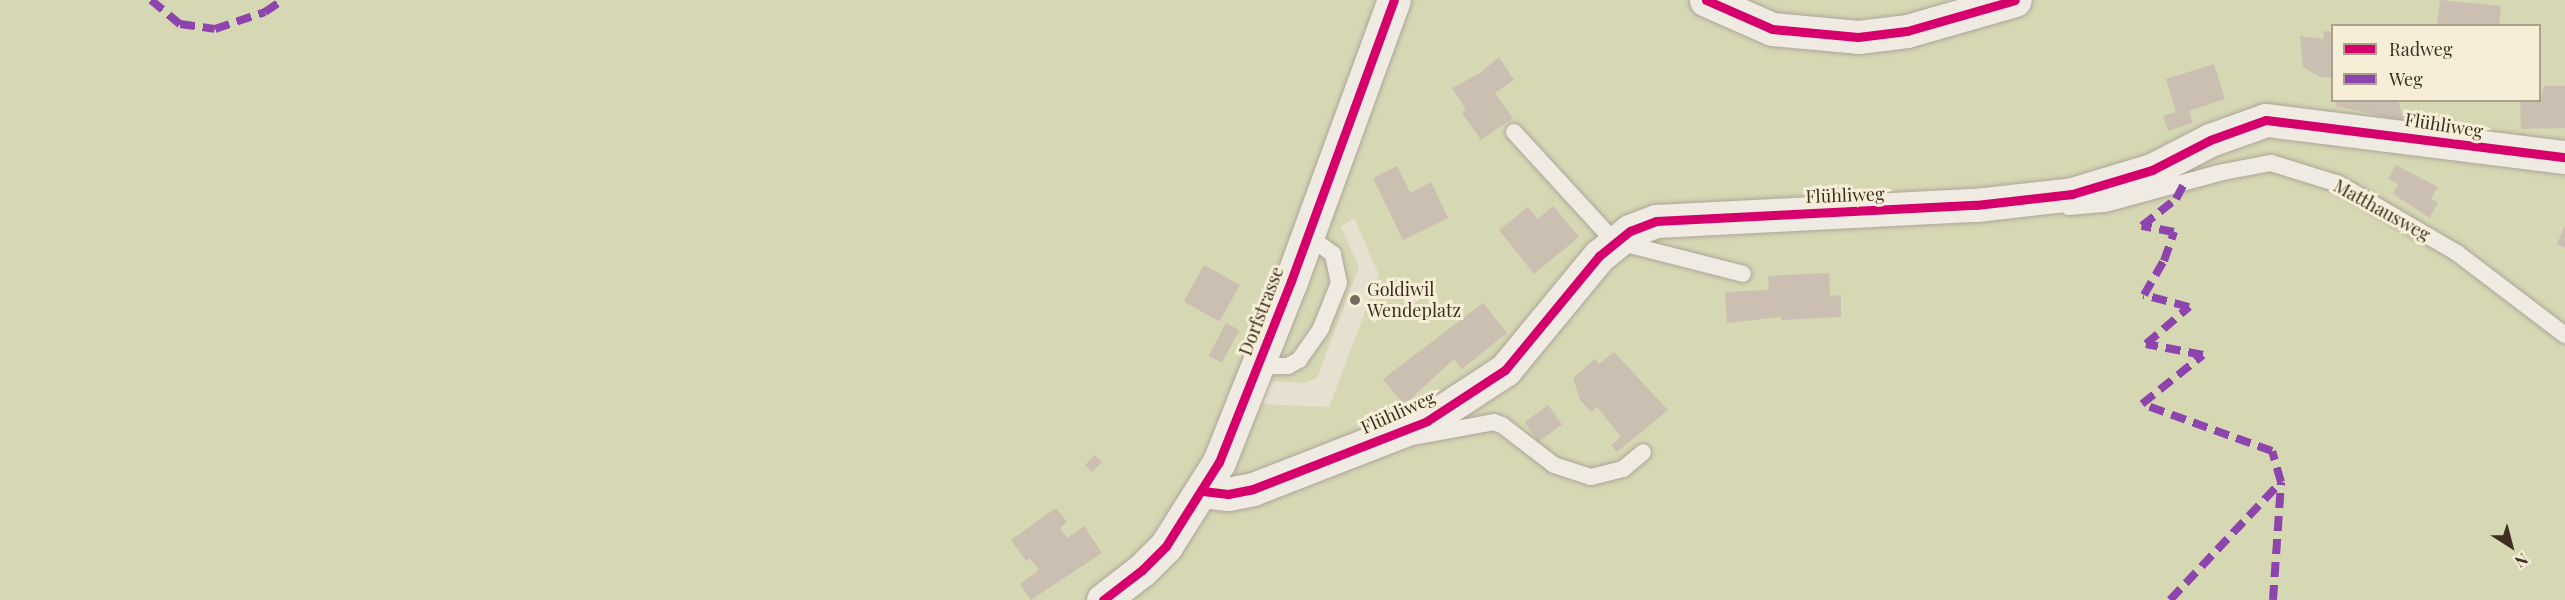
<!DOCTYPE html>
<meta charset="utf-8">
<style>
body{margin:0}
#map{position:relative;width:2565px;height:600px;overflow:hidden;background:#e7e0d1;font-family:"Playfair Display",serif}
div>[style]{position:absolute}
.green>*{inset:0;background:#d6d7b3}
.building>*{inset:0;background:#cbbfb2;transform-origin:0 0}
.roads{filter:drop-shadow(0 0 2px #ada599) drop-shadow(0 0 2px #ada599)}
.lane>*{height:16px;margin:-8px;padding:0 8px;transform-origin:8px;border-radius:8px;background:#efebe3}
.street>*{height:33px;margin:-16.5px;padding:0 16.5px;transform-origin:16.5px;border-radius:16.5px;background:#efebe3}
.secondary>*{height:33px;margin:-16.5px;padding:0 16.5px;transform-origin:16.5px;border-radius:16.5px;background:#efebe3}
.quiet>*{height:8px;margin-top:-4px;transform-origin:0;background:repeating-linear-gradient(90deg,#8e44ad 0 15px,transparent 0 23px)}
.cycleway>*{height:9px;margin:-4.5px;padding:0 4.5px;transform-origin:4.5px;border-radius:4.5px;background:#d6006c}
.dots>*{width:16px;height:16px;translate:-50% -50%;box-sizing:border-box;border:3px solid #f7eed8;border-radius:50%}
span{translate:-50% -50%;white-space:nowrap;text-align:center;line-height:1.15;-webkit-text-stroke:6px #f7eed8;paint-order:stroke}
.street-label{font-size:18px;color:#3d2e20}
.poi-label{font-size:18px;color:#3d2e20}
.left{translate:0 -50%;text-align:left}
.legend{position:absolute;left:2331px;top:24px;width:210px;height:78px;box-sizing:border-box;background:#f7eed8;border:2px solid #ada18e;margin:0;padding:8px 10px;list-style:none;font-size:18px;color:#3d2e20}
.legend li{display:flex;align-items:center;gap:12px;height:30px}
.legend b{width:30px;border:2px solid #ada18e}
.north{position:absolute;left:2481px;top:516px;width:60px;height:60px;-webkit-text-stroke:4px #f7eed8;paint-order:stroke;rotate:144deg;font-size:16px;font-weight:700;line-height:24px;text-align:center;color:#3d2e20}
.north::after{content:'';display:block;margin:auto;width:21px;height:27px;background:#3d2e20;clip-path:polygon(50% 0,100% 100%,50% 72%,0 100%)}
</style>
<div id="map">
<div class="green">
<i style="clip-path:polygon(evenodd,0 0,2565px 0,2565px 600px,0 600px,0 0,2332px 26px,2540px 26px,2540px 100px,2332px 100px,2332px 26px,0 0,1354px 218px,1379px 275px,1329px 407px,1260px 404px,1268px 381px,1304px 383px,1317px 378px,1359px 267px,1341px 227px,1354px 218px)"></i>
</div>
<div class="building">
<i style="clip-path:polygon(2440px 0,2501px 6px,2499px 26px,2437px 26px)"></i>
<i style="clip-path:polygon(2324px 31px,2332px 32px,2332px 78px,2320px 77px,2303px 67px,2300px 36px,2323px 39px)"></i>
<i style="clip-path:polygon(1499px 57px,1514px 80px,1495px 93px,1513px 118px,1481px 140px,1462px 113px,1466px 110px,1452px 88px,1480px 73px)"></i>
<i style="clip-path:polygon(2214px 64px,2225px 99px,2189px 111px,2193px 123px,2168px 131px,2163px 116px,2176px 112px,2166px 79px)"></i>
<i style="clip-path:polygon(2544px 86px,2565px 86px,2565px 128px,2521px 129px,2520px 100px,2540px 100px)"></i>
<i style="clip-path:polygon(2337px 100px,2398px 100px,2404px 121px,2336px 106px)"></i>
<i style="clip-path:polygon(2396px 165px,2438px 187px,2431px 199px,2438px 202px,2430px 218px,2393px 194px,2398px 184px,2388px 179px)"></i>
<i style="clip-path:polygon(1397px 166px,1410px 193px,1431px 182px,1448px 218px,1403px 240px,1373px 178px)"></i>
<i style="clip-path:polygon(1553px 206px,1579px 237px,1534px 274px,1499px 230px,1528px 207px,1538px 219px)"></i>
<i style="clip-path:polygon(2565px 225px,2565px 248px,2557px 244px)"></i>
<i style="left:1204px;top:265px;width:41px;height:42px;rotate:29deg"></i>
<i style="clip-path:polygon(1829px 273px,1830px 296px,1841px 295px,1841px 317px,1781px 320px,1781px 317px,1727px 323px,1725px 292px,1769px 290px,1768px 276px)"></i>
<i style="clip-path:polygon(1483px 303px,1507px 333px,1462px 369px,1454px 359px,1404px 405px,1383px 379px)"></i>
<i style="left:1226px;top:323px;width:15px;height:37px;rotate:28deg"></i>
<i style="clip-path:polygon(1614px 352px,1668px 410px,1617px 452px,1611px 445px,1621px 437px,1597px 407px,1591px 412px,1580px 400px,1573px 378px,1595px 359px,1599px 364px)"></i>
<i style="left:1548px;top:405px;width:24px;height:29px;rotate:54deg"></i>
<i style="left:1095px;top:455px;width:10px;height:14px;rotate:45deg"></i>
<i style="clip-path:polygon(1056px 508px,1067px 522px,1060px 528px,1067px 538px,1084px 526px,1102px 553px,1031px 600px,1020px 584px,1039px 570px,1030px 558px,1026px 561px,1011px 540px)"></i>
</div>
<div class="roads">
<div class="lane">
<i style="left:1514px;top:132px;width:148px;rotate:47.5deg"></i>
<i style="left:1614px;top:241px;width:133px;rotate:14.3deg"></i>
<i style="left:2069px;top:207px;width:36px;rotate:-5deg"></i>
<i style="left:2105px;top:204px;width:122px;rotate:-15.2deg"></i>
<i style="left:2223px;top:172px;width:49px;rotate:-10.6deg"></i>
<i style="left:2271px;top:163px;width:71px;rotate:17.2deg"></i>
<i style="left:2339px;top:184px;width:137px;rotate:30.3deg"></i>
<i style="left:2457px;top:253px;width:136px;rotate:37.2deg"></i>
<i style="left:1260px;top:359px;width:17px;rotate:25deg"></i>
<i style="left:1275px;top:366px;width:13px"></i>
<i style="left:1288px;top:366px;width:13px;rotate:-29deg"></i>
<i style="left:1299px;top:360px;width:39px;rotate:-55deg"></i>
<i style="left:1321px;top:328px;width:48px;rotate:-68.2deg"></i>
<i style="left:1339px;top:283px;width:30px;rotate:-102deg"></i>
<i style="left:1333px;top:254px;width:32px;rotate:-144deg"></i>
<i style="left:1413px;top:437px;width:82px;rotate:-10.5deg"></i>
<i style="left:1494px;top:422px;width:9px;rotate:21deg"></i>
<i style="left:1502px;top:425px;width:66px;rotate:37.6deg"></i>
<i style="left:1554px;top:465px;width:39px;rotate:18deg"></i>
<i style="left:1591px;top:477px;width:33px;rotate:-14deg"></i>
<i style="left:1623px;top:469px;width:26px;rotate:-40deg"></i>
</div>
<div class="street">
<i style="left:1203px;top:491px;width:25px;rotate:7deg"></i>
<i style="left:1228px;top:494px;width:25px;rotate:-11deg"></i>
<i style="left:1253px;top:489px;width:187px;rotate:-21.3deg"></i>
<i style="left:1427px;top:421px;width:93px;rotate:-33.2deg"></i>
<i style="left:1505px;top:370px;width:148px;rotate:-50.5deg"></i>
<i style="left:1599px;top:256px;width:40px;rotate:-39deg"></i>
<i style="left:1630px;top:231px;width:28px;rotate:-21deg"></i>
<i style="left:1656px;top:221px;width:320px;rotate:-2.9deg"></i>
<i style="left:1976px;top:205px;width:97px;rotate:-6.5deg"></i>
<i style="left:2072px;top:194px;width:84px;rotate:-16.7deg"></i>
<i style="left:2152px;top:170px;width:65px;rotate:-27.3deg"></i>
<i style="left:2210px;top:140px;width:59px;rotate:-19.7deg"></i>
<i style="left:2266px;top:120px;width:301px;rotate:7.1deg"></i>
</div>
<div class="secondary">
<i style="left:1706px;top:0;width:72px;rotate:23.7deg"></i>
<i style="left:1772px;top:29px;width:86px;rotate:5.3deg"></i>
<i style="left:1858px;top:37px;width:49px;rotate:-7deg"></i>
<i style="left:1907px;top:31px;width:112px;rotate:-16deg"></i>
<i style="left:1103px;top:600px;width:49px;rotate:-37.6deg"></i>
<i style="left:1142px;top:570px;width:34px;rotate:-45deg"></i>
<i style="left:1166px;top:546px;width:99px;rotate:-57.8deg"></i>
<i style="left:1219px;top:462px;width:195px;rotate:-68.3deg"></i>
<i style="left:1291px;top:281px;width:299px;rotate:-69.9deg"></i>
</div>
</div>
<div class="quiet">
<i style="left:151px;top:0;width:38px;rotate:40deg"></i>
<i style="left:180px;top:24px;width:35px;rotate:8deg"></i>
<i style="left:215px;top:29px;width:53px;rotate:-18.8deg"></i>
<i style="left:265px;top:12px;width:22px;rotate:-34deg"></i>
<i style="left:2170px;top:600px;width:162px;rotate:-46.8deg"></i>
<i style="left:2281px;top:482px;width:32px;rotate:-106deg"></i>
<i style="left:2272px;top:451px;width:138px;rotate:-160.1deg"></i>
<i style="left:2142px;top:404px;width:78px;rotate:-38.8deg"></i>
<i style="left:2203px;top:355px;width:58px;rotate:-169.1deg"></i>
<i style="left:2146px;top:344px;width:57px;rotate:-40.7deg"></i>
<i style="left:2189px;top:307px;width:47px;rotate:-165.1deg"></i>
<i style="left:2144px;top:295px;width:39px;rotate:-60deg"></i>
<i style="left:2164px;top:261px;width:31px;rotate:-71deg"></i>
<i style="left:2174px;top:232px;width:33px;rotate:-169deg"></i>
<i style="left:2142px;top:226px;width:43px;rotate:-38.5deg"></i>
<i style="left:2176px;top:199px;width:19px;rotate:-62deg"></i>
<i style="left:2273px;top:600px;width:118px;rotate:-86.1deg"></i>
</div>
<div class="cycleway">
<i style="left:1706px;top:0;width:72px;rotate:23.7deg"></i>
<i style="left:1772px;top:29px;width:86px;rotate:5.3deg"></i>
<i style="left:1858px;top:37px;width:49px;rotate:-7deg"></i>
<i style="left:1907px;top:31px;width:112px;rotate:-16deg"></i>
<i style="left:1203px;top:491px;width:25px;rotate:7deg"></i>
<i style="left:1228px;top:494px;width:25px;rotate:-11deg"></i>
<i style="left:1253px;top:489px;width:187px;rotate:-21.3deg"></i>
<i style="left:1427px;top:421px;width:93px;rotate:-33.2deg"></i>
<i style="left:1505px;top:370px;width:148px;rotate:-50.5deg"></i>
<i style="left:1599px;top:256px;width:40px;rotate:-39deg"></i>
<i style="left:1630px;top:231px;width:28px;rotate:-21deg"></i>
<i style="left:1656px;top:221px;width:320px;rotate:-2.9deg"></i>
<i style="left:1976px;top:205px;width:97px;rotate:-6.5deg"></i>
<i style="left:2072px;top:194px;width:84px;rotate:-16.7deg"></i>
<i style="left:2152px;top:170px;width:65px;rotate:-27.3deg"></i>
<i style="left:2210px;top:140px;width:59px;rotate:-19.7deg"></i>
<i style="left:2266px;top:120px;width:301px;rotate:7.1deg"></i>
<i style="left:1103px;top:600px;width:49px;rotate:-37.6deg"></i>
<i style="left:1142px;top:570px;width:34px;rotate:-45deg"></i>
<i style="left:1166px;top:546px;width:99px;rotate:-57.8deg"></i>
<i style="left:1219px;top:462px;width:195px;rotate:-68.3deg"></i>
<i style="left:1291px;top:281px;width:299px;rotate:-69.9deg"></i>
</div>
<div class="dots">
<i style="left:1355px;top:300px;background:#786c5e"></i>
</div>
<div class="street-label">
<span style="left:2444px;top:125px;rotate:9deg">Flühliweg</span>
<span style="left:1845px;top:195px;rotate:-2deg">Flühliweg</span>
<span style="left:2382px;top:210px;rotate:29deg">Matthausweg</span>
<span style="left:1261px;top:311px;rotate:-69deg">Dorfstrasse</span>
<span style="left:1398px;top:412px;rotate:-24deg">Flühliweg</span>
</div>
<div class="poi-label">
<span class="left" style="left:1367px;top:300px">Goldiwil<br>Wendeplatz</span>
</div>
<ul class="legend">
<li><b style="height:8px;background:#d6006c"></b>Radweg</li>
<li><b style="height:8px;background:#8e44ad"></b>Weg</li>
</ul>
<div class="north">N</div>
</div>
